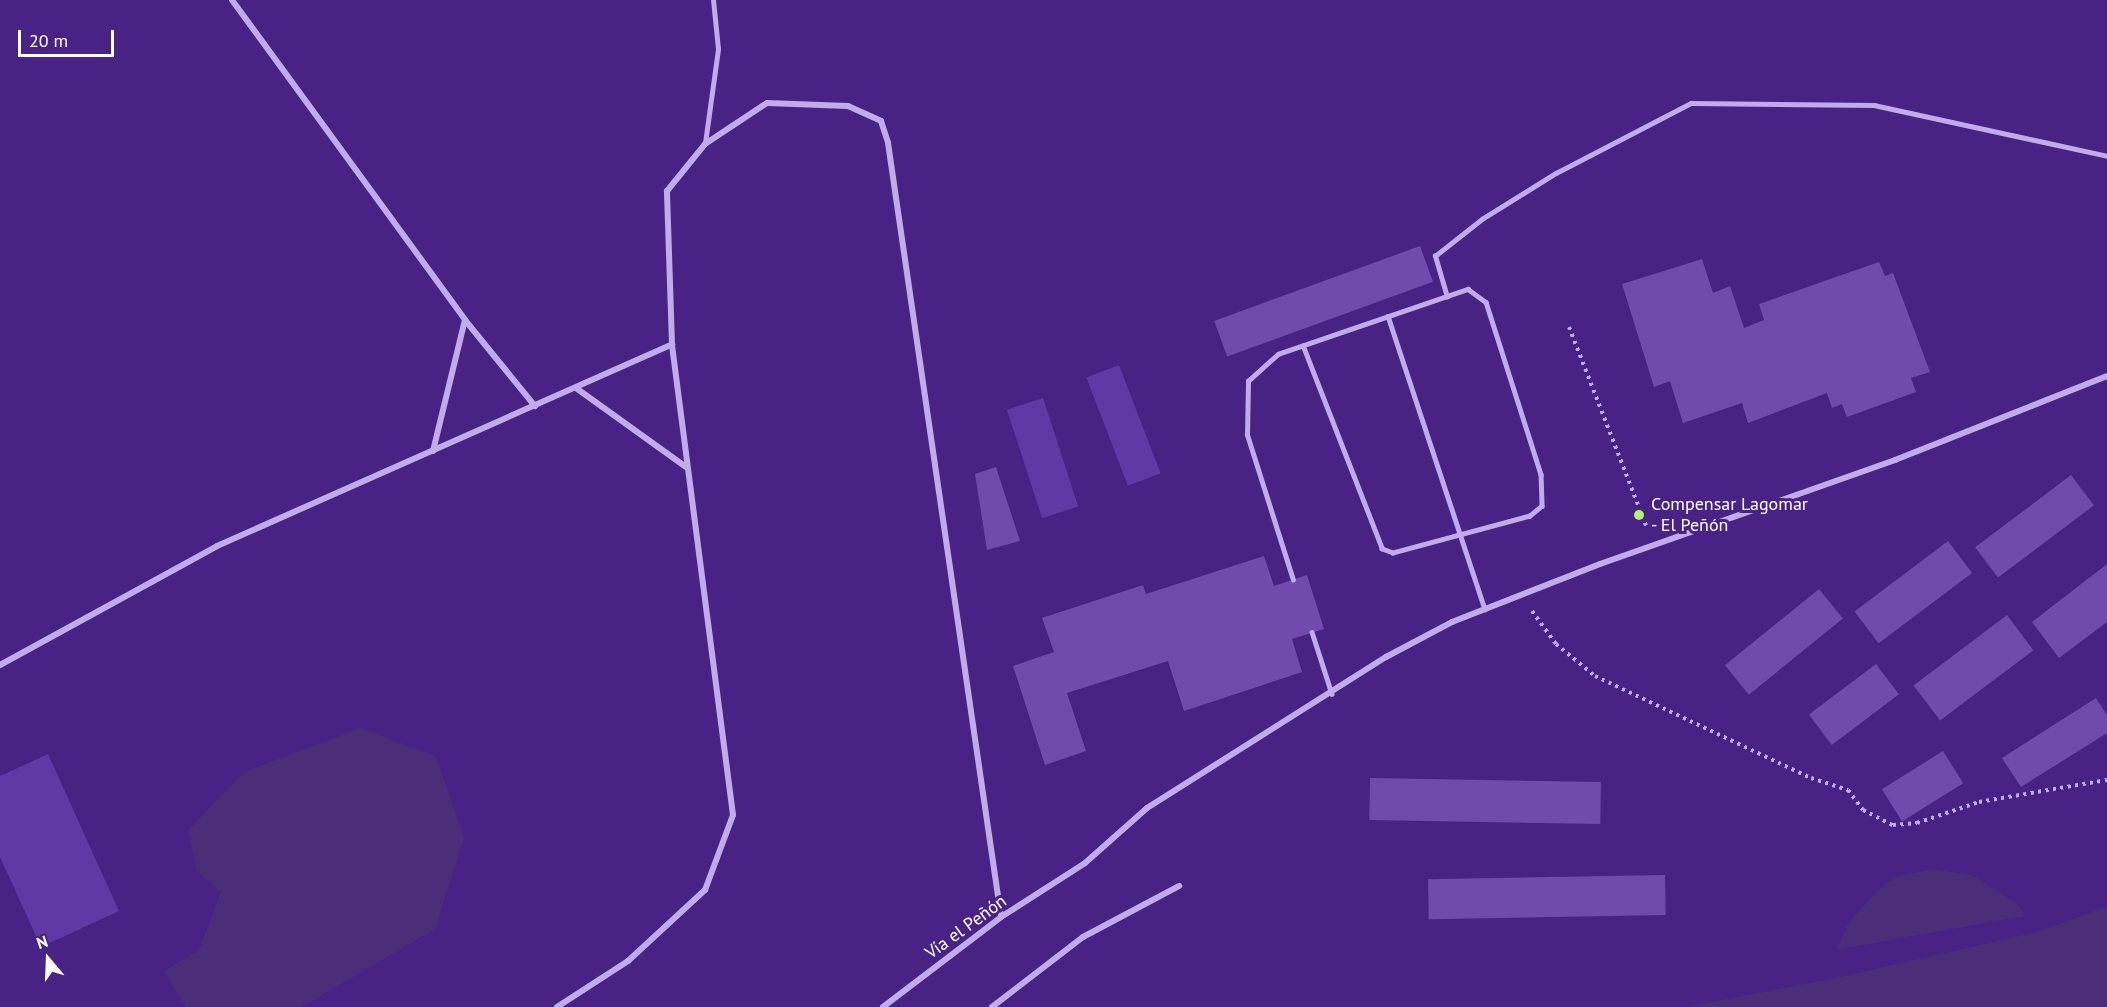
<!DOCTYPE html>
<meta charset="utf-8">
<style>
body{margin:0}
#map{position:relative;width:2107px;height:1007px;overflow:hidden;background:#482285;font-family:"PT Sans",sans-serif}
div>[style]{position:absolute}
.green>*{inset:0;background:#6139a4;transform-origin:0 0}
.water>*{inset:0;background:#4b2d78}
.building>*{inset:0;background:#704bad;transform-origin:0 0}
.path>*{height:4px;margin-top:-2px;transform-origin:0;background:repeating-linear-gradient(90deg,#c2abe9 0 3px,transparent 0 7.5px)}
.lane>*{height:4.5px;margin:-2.25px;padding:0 2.25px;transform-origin:2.25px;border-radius:2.25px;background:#c2abe9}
.street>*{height:6px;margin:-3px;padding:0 3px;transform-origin:3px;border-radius:3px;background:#c2abe9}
.dots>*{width:16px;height:16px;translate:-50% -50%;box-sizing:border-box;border:3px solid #482285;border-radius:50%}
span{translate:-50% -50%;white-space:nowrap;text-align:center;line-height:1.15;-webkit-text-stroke:6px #482285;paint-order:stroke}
.poi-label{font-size:18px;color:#fff}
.left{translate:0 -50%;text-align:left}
.street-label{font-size:18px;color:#fff}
.north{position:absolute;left:18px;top:929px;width:60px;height:60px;-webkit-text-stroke:4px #482285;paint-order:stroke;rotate:341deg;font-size:16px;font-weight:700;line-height:24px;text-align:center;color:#fff}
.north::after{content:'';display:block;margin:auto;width:21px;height:27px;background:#fff;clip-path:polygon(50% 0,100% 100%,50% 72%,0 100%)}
.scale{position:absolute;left:18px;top:30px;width:96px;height:27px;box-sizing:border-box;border:3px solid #fff;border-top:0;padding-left:8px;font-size:18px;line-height:21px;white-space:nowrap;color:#fff;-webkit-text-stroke:4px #482285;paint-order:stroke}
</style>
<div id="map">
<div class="green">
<i style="left:1119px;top:365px;width:116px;height:35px;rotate:69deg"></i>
<i style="left:1043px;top:398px;width:114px;height:38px;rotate:72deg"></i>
<i style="clip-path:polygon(48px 754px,119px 911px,41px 947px,0 857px,0 776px)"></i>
</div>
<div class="water">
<i style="clip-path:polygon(360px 728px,436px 756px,464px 838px,435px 929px,302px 1007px,186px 1007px,164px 971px,199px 950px,221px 892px,196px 870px,188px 830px,244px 772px)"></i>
<i style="clip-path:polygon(1932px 869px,1972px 875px,2018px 904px,2025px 916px,1836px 950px,1849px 922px,1877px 891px,1895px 877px)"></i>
<i style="clip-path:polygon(2107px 906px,2107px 1007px,1686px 1007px,1840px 977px,2040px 931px)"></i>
</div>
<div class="building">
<i style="left:1420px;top:246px;width:38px;height:219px;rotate:70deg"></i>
<i style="clip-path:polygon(1702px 259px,1713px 293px,1730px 286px,1744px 328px,1764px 320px,1759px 304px,1879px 262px,1885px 276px,1893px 273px,1930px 372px,1911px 378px,1916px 392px,1847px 417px,1842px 404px,1832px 408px,1827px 393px,1748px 423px,1742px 403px,1683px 423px,1670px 381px,1654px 387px,1622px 284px)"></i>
<i style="clip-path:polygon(996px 467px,1020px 541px,987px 550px,975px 474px)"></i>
<i style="left:2071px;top:475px;width:38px;height:120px;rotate:53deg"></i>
<i style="left:1948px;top:541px;width:40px;height:117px;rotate:53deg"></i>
<i style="clip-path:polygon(1264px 556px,1274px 586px,1307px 575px,1324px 629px,1292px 639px,1302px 672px,1184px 711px,1168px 661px,1067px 693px,1086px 751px,1045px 765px,1013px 666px,1054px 652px,1042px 618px,1143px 585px,1146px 594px)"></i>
<i style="clip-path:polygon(2107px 564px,2107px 622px,2059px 658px,2032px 622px)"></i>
<i style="left:1819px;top:589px;width:38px;height:121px;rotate:51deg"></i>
<i style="left:2007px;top:615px;width:44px;height:117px;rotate:53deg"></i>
<i style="left:1876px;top:664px;width:38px;height:84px;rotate:53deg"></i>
<i style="clip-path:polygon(2096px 698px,2107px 715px,2107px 733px,2021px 787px,2002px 758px)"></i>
<i style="left:1943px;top:751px;width:38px;height:72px;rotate:58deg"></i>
<i style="left:1370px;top:778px;width:231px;height:42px;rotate:1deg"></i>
<i style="left:1665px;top:875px;width:40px;height:237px;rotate:89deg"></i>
</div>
<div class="path">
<i style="left:1569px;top:327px;width:216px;rotate:68.8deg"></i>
<i style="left:1532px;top:611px;width:41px;rotate:54deg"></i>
<i style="left:1556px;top:644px;width:50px;rotate:39.4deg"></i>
<i style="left:1595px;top:676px;width:239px;rotate:25.3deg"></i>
<i style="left:1811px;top:778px;width:39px;rotate:18deg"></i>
<i style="left:1848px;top:790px;width:25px;rotate:53deg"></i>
<i style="left:1863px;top:810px;width:34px;rotate:27deg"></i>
<i style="left:1893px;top:825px;width:24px;rotate:-5deg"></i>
<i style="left:1917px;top:823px;width:65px;rotate:-18.7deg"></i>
<i style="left:1979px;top:802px;width:130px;rotate:-9.8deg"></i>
</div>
<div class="lane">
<i style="left:705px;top:143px;width:95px;rotate:-82.1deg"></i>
<i style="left:718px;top:49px;width:49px;rotate:-95.8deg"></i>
<i style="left:1447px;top:297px;width:43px;rotate:-106.3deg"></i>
<i style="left:1435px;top:256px;width:60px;rotate:-38.2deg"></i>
<i style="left:1482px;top:219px;width:87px;rotate:-31.9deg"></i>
<i style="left:1556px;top:173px;width:152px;rotate:-27.4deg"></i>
<i style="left:1691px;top:103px;width:183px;rotate:0.6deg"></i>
<i style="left:1874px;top:105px;width:239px;rotate:12.3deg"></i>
<i style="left:1388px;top:316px;width:309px;rotate:71.7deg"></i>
<i style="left:1293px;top:580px;width:152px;rotate:-107.6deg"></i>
<i style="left:1247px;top:435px;width:54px;rotate:-88.9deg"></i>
<i style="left:1248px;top:381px;width:40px;rotate:-42deg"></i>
<i style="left:1278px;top:354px;width:201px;rotate:-18.9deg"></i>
<i style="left:1468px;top:289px;width:22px;rotate:36deg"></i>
<i style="left:1486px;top:302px;width:181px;rotate:72.3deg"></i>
<i style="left:1541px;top:474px;width:32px;rotate:88deg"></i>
<i style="left:1542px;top:506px;width:16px;rotate:140deg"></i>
<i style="left:1530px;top:516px;width:142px;rotate:164.9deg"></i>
<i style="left:1393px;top:553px;width:12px;rotate:-160deg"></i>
<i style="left:1382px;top:549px;width:218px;rotate:-111.3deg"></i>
<i style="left:1312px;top:632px;width:65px;rotate:72.1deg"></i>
</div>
<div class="street">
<i style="left:232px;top:0;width:396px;rotate:53.9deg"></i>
<i style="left:465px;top:320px;width:111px;rotate:50.9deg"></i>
<i style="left:576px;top:388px;width:135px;rotate:35.7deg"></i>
<i style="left:433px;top:451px;width:135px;rotate:-76.3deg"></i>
<i style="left:0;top:665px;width:247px;rotate:-28.7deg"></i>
<i style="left:217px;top:546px;width:498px;rotate:-23.9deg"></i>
<i style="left:557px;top:1007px;width:85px;rotate:-32.9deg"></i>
<i style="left:628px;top:961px;width:105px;rotate:-42.7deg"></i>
<i style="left:705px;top:890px;width:80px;rotate:-69.5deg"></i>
<i style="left:733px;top:815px;width:475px;rotate:-97.4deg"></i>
<i style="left:672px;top:344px;width:153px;rotate:-91.9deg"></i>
<i style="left:667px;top:191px;width:60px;rotate:-51deg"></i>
<i style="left:705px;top:144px;width:74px;rotate:-33.5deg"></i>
<i style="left:767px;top:103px;width:81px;rotate:2.1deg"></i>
<i style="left:848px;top:106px;width:36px;rotate:24deg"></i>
<i style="left:881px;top:121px;width:23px;rotate:72deg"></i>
<i style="left:888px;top:143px;width:782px;rotate:81.69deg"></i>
<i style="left:883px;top:1007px;width:148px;rotate:-37.3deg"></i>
<i style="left:1001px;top:917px;width:100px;rotate:-32.7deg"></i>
<i style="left:1085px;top:863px;width:83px;rotate:-41.6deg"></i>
<i style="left:1147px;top:808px;width:283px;rotate:-32.3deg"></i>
<i style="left:1386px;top:657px;width:75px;rotate:-27.9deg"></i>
<i style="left:1452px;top:622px;width:159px;rotate:-21.4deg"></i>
<i style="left:1600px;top:564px;width:313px;rotate:-19.4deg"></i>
<i style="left:1895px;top:460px;width:228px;rotate:-21.6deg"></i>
<i style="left:992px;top:1007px;width:115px;rotate:-37.6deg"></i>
<i style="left:1083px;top:937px;width:109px;rotate:-28deg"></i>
</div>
<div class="dots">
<i style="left:1639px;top:515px;background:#acf56c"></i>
</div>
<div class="poi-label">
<span class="left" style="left:1651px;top:515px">Compensar Lagomar<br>- El Peñón</span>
</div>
<div class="street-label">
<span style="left:966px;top:927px;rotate:-36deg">Vía el Peñón</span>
</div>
<div class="north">N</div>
<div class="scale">20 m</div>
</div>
